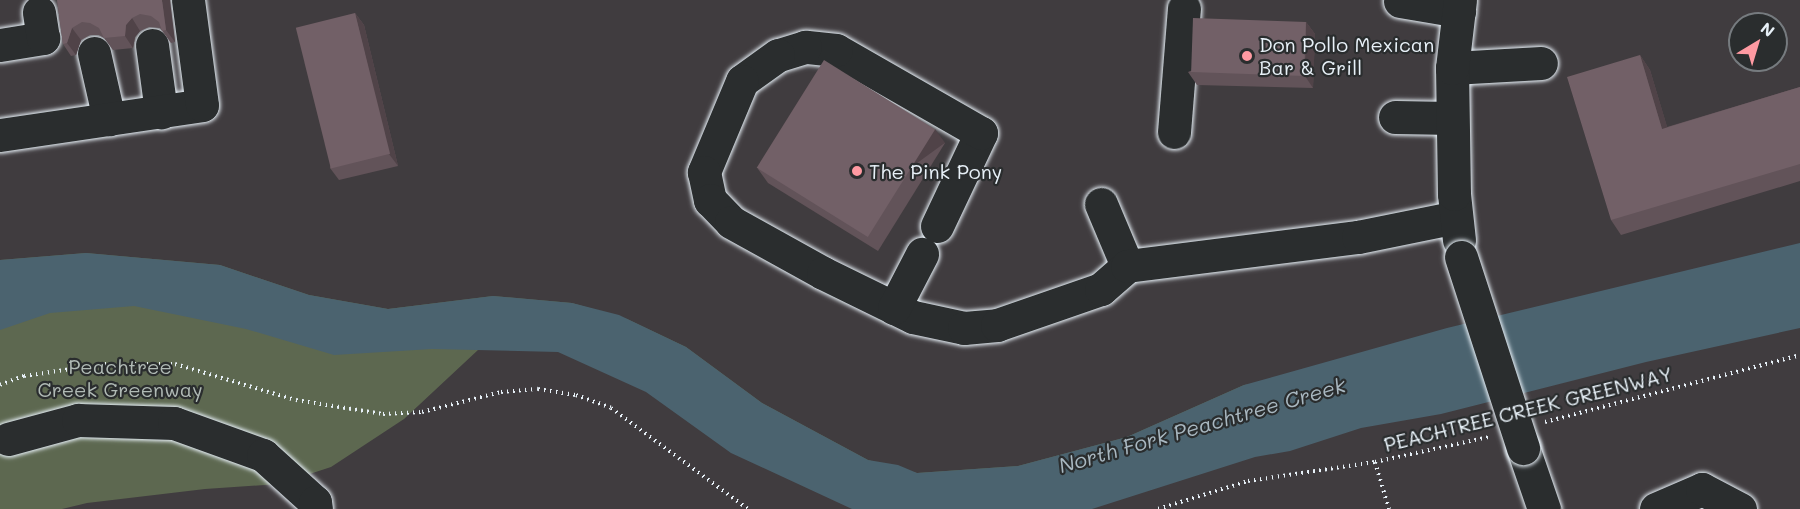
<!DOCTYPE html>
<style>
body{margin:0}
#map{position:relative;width:1800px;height:509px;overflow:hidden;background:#2a2d2e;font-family:Mali,sans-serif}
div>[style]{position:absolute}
.built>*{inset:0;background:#403c3f}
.green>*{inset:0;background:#5d6850}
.water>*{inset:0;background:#4b636f}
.path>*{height:4px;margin-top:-2px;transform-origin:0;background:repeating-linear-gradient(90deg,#e8f1f8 0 1.5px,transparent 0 6px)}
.roads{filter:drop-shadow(0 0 2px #e8f1f8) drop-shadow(0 0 2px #e8f1f8)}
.minor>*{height:33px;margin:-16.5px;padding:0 16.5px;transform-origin:16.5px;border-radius:16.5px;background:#2a2d2e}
.bridges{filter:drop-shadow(0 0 2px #e8f1f8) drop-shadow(0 0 2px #e8f1f8)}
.minor-bridge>*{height:33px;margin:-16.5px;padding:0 16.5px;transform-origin:16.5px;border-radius:16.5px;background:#2a2d2e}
.wall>*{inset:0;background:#625359}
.shaded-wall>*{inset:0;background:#504348;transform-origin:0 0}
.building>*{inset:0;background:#726067;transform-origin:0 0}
.dots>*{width:16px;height:16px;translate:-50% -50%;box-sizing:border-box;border:3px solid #2a2d2e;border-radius:50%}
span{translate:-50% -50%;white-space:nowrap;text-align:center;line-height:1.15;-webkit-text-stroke:4.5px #2a2d2e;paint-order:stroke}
.poi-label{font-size:20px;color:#e8f1f8}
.left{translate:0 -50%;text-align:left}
.park-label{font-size:20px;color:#b0bab5}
.street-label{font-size:20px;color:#e8f1f8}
.water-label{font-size:21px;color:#a9b8c1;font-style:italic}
.north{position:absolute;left:1728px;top:12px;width:60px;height:60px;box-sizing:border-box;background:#2a2d2e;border:2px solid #767b7f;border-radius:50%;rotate:38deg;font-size:16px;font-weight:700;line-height:24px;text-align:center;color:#e8f1f8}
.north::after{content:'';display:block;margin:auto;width:21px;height:27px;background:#ff9aa2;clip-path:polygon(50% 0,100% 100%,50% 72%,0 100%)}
</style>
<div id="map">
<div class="built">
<i style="clip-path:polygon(evenodd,0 0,1800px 0,1800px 509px,0 509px,0 0,1740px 24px,1776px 24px,1776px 60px,1740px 60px,1740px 24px)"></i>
</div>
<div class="green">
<i style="clip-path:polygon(86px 253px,220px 265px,309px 295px,388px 309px,493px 296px,572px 303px,627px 319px,686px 347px,762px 403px,868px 460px,917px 473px,1018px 466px,1127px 437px,1244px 385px,1800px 300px,908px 492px,498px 325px,478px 350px,404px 419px,331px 467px,279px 484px,205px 489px,87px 503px,62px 509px,0 509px,0 260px)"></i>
</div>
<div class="water">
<i style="clip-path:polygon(1800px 243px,1800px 328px,1646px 362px,1441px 414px,1361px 428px,1290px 451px,1255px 457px,1092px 509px,852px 509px,731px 453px,646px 392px,558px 352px,432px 349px,334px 355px,246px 329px,134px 306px,50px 313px,0 330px,0 260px,86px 253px,220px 265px,309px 295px,388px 309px,493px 296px,572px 303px,619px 315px,686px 347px,762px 403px,868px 460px,898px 465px,917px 473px,1018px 466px,1127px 437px,1244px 385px,1447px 328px)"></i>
</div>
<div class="path">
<i style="left:0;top:385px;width:26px;rotate:-21deg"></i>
<i style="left:24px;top:376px;width:82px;rotate:-8.4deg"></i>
<i style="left:105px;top:364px;width:70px"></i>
<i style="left:175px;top:364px;width:126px;rotate:16.6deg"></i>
<i style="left:296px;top:400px;width:88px;rotate:9.1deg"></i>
<i style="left:383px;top:414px;width:39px;rotate:-3deg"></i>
<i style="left:422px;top:412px;width:81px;rotate:-14.2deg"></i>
<i style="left:501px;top:392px;width:37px;rotate:-5deg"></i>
<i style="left:538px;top:389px;width:38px;rotate:9deg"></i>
<i style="left:576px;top:395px;width:37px;rotate:20deg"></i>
<i style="left:611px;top:408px;width:170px;rotate:36.4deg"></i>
<i style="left:1545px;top:422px;width:264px;rotate:-14.7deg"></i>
<i style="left:1375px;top:462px;width:49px;rotate:73.4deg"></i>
<i style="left:1158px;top:509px;width:94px;rotate:-17.3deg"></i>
<i style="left:1248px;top:481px;width:128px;rotate:-8.5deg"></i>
<i style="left:1375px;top:462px;width:117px;rotate:-12.4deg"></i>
</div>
<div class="roads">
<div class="minor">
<i style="left:1400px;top:1px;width:60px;rotate:9.6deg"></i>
<i style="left:0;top:45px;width:44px;rotate:-9.2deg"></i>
<i style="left:43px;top:38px;width:26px;rotate:-99deg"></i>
<i style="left:152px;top:45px;width:68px;rotate:82.3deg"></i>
<i style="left:94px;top:53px;width:68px;rotate:77.2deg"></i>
<i style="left:1452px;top:68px;width:89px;rotate:-3.2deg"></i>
<i style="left:1395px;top:117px;width:57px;rotate:1deg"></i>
<i style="left:1174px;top:132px;width:124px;rotate:-85.4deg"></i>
<i style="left:0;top:135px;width:204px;rotate:-8.4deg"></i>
<i style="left:202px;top:105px;width:106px;rotate:-97.6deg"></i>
<i style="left:1101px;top:204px;width:67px;rotate:67.2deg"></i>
<i style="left:937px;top:226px;width:103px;rotate:-64.7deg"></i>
<i style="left:981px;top:133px;width:167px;rotate:-150.2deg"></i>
<i style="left:836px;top:50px;width:31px;rotate:-174deg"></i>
<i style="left:805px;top:47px;width:28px;rotate:163deg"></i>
<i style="left:778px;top:55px;width:44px;rotate:144.2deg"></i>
<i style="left:742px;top:81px;width:99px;rotate:112.7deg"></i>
<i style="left:704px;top:172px;width:29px;rotate:78deg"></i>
<i style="left:710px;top:200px;width:30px;rotate:46deg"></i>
<i style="left:731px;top:222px;width:105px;rotate:29deg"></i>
<i style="left:823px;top:273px;width:100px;rotate:26.1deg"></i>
<i style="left:913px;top:317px;width:52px;rotate:12.2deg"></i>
<i style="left:964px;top:328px;width:33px;rotate:-5deg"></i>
<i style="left:997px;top:325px;width:110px;rotate:-19.1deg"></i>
<i style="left:1101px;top:289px;width:35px;rotate:-41deg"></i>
<i style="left:1127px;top:266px;width:233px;rotate:-7.2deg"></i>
<i style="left:1358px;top:237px;width:100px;rotate:-11.5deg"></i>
<i style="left:1459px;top:240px;width:46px;rotate:-96.2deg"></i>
<i style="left:1454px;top:194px;width:126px;rotate:-90.9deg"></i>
<i style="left:1452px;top:68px;width:68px;rotate:-83.3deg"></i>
<i style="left:894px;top:308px;width:61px;rotate:-62.6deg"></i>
<i style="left:8px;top:439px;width:73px;rotate:-15.2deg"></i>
<i style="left:78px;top:420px;width:96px;rotate:1.8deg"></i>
<i style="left:174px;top:423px;width:95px;rotate:19.8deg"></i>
<i style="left:263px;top:455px;width:70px;rotate:42.1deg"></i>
<i style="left:315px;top:502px;width:7px;rotate:82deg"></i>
<i style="left:1523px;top:448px;width:65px;rotate:71deg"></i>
<i style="left:1656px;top:509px;width:50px;rotate:-23.5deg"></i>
<i style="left:1702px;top:489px;width:43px;rotate:27.8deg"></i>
</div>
</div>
<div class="bridges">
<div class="minor-bridge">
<i style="left:1461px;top:257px;width:201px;rotate:72deg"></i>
</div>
</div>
<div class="wall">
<i style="clip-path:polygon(57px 0,169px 2px,175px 42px,171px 43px,160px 28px,149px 27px,140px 31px,135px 37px,133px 48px,113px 50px,104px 38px,99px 35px,90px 35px,81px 40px,76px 55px,71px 56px,63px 44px)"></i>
<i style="clip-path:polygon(355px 13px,364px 25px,398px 166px,339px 180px,330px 168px)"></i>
<i style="clip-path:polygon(1306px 22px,1315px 34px,1313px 88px,1197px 85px,1188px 72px)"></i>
<i style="clip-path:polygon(1640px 55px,1650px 70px,1667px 127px,1800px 87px,1800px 181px,1621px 235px,1611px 220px)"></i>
<i style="clip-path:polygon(945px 143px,878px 251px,768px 183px,758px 169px)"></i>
</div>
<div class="shaded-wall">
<i style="clip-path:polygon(162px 0,170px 0,175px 42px,166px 30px)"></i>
<i style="clip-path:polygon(355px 13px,364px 25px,398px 166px,389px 154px)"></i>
<i style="clip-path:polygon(132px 18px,140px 31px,135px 37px,133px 48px,125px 36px,126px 25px)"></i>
<i style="clip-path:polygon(1306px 22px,1315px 34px,1313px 88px,1305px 76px)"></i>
<i style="clip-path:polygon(72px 28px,81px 40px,76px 55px,67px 43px)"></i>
<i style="clip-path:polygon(1640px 55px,1650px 70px,1672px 143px,1662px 129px)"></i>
<i style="left:935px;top:129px;width:17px;height:127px;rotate:54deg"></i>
</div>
<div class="building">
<i style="clip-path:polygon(57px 0,162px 0,166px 30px,162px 31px,159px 22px,151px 16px,140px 14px,132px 18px,126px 25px,125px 36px,104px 38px,99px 28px,90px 23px,82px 22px,72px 28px,67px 43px,63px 44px)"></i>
<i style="left:355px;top:13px;width:145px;height:61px;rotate:76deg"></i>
<i style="left:1193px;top:18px;width:113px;height:54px;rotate:2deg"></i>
<i style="clip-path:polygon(1640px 55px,1662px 129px,1800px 87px,1800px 164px,1611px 220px,1567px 77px)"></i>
<i style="left:824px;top:60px;width:131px;height:127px;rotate:32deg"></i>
</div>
<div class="dots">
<i style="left:1247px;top:56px;background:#ff9aa2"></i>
<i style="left:857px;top:171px;background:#ff9aa2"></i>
</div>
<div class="poi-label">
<span class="left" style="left:1259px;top:56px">Don Pollo Mexican<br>Bar &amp; Grill</span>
<span class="left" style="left:869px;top:171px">The Pink Pony</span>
</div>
<div class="park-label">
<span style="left:120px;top:378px">Peachtree<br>Creek Greenway</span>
</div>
<div class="street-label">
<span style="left:1528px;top:409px;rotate:-14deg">PEACHTREE CREEK GREENWAY</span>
</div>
<div class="water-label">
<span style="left:1202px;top:425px;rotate:-16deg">North Fork Peachtree Creek</span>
</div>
<div class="north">N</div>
</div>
